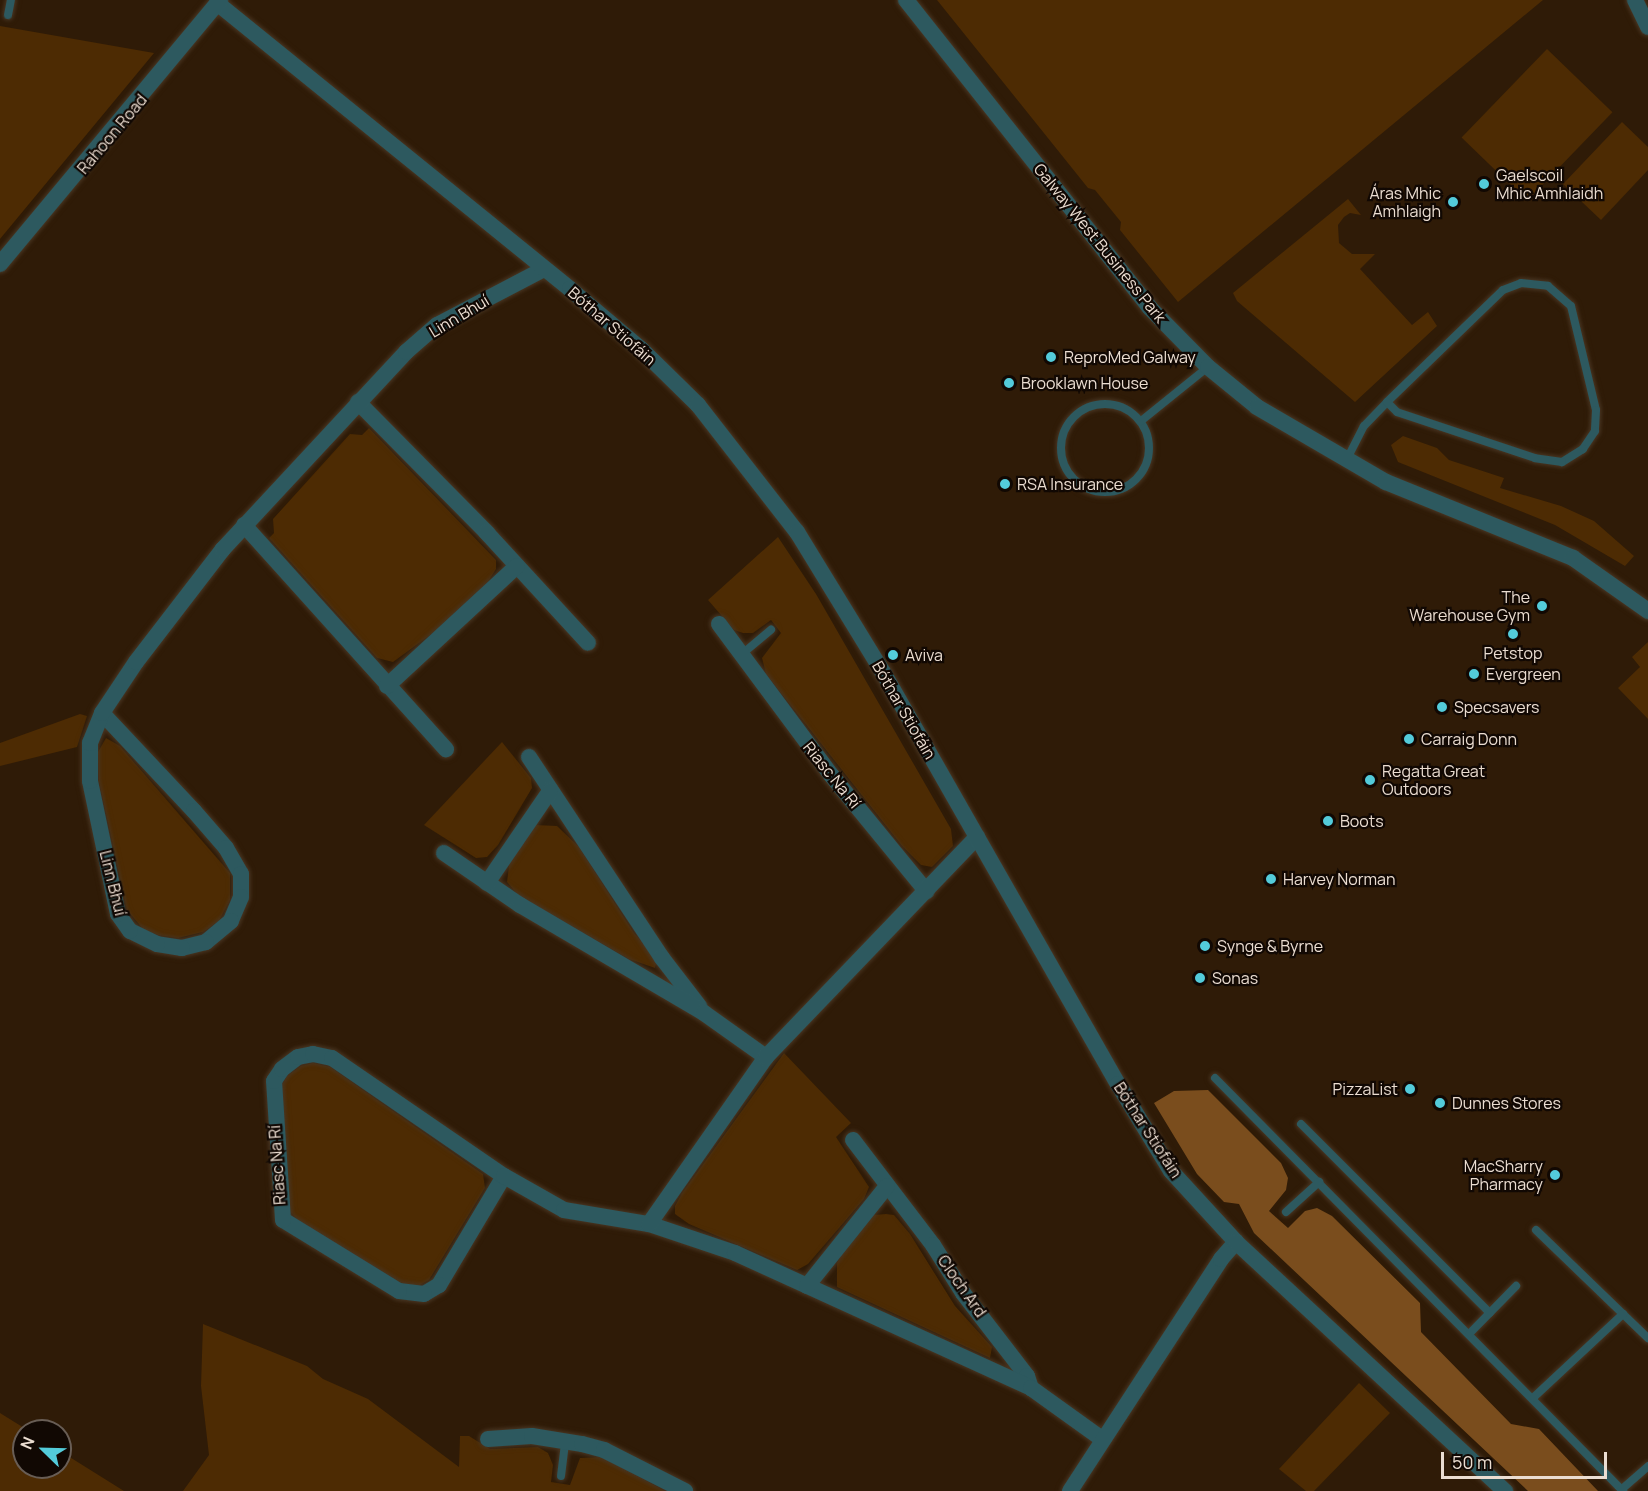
<!DOCTYPE html>
<meta charset="utf-8">
<style>
body{margin:0}
#map{position:relative;width:1648px;height:1491px;overflow:hidden;background:#2f1b07;font-family:Manrope,sans-serif}
div>[style]{position:absolute}
.green>*{inset:0;background:#4d2b03;transform-origin:0 0}
.forest>*{inset:0;background:#7a4d1d}
.roads{filter:drop-shadow(0 0 2px #493623) drop-shadow(0 0 2px #493623)}
.service>*{height:8px;margin:-4px;padding:0 4px;transform-origin:4px;border-radius:4px;background:#2d595f}
.service>.ring{margin:-4px;padding:0;box-sizing:content-box;background:none;border:8px solid #2d595f;border-radius:50%}
.minor>*{height:16px;margin:-8px;padding:0 8px;transform-origin:8px;border-radius:8px;background:#2d595f}
.tertiary>*{height:16px;margin:-8px;padding:0 8px;transform-origin:8px;border-radius:8px;background:#2d595f}
.dots>*{width:16px;height:16px;translate:-50% -50%;box-sizing:border-box;border:3px solid #110803;border-radius:50%}
span{translate:-50% -50%;white-space:nowrap;text-align:center;line-height:1.15;-webkit-text-stroke:4.5px #110803;paint-order:stroke}
.street-label{font-size:16px;color:#ebddd1}
.poi-label{font-size:16px;color:#ebddd1}
.left{translate:0 -50%;text-align:left}
.right{translate:-100% -50%;text-align:right}
.north{position:absolute;left:12px;top:1419px;width:60px;height:60px;box-sizing:border-box;background:#110803;border:2px solid #685d55;border-radius:50%;rotate:293deg;font-size:16px;font-weight:700;line-height:24px;text-align:center;color:#ebddd1}
.north::after{content:'';display:block;margin:auto;width:21px;height:27px;background:#53cbda;clip-path:polygon(50% 0,100% 100%,50% 72%,0 100%)}
.scale{position:absolute;left:1441px;top:1452px;width:166px;height:27px;box-sizing:border-box;border:3px solid #ebddd1;border-top:0;padding-left:8px;font-size:18px;line-height:21px;white-space:nowrap;color:#ebddd1;-webkit-text-stroke:4px #110803;paint-order:stroke}
</style>
<div id="map">
<div class="green">
<i style="clip-path:polygon(937px 0,1543px 0,1178px 302px,1120px 230px,1121px 222px,1095px 190px,1088px 188px)"></i>
<i style="clip-path:polygon(0 26px,154px 53px,0 239px)"></i>
<i style="left:1547px;top:49px;width:91px;height:123px;rotate:44deg"></i>
<i style="clip-path:polygon(1622px 122px,1648px 147px,1648px 170px,1601px 220px,1563px 184px)"></i>
<i style="clip-path:polygon(1348px 199px,1361px 215px,1350px 213px,1344px 217px,1338px 225px,1339px 243px,1352px 254px,1375px 254px,1360px 269px,1412px 325px,1428px 312px,1437px 326px,1355px 402px,1237px 301px,1233px 293px)"></i>
<i style="clip-path:polygon(369px 428px,496px 560px,496px 569px,486px 585px,445px 624px,393px 662px,377px 658px,269px 538px,274px 533px,273px 519px,311px 477px,350px 434px,362px 435px)"></i>
<i style="clip-path:polygon(1403px 436px,1437px 448px,1449px 460px,1504px 478px,1500px 488px,1561px 506px,1594px 521px,1634px 556px,1625px 566px,1555px 525px,1398px 462px,1391px 445px)"></i>
<i style="clip-path:polygon(778px 537px,816px 594px,951px 829px,953px 846px,932px 867px,921px 865px,902px 846px,766px 674px,762px 658px,781px 633px,771px 620px,753px 633px,743px 633px,734px 630px,708px 600px)"></i>
<i style="clip-path:polygon(1648px 642px,1648px 719px,1618px 688px,1640px 667px,1632px 657px)"></i>
<i style="clip-path:polygon(80px 714px,87px 716px,77px 747px,0 766px,0 743px)"></i>
<i style="clip-path:polygon(106px 738px,120px 746px,230px 873px,230px 900px,219px 921px,203px 932px,178px 938px,158px 935px,143px 929px,127px 910px,99px 781px,98px 752px)"></i>
<i style="clip-path:polygon(502px 742px,531px 778px,532px 788px,498px 845px,487px 857px,476px 858px,424px 825px)"></i>
<i style="clip-path:polygon(536px 825px,557px 826px,578px 846px,634px 933px,657px 960px,655px 968px,629px 959px,518px 895px,507px 882px,510px 858px)"></i>
<i style="clip-path:polygon(784px 1053px,851px 1123px,836px 1137px,869px 1187px,864px 1199px,808px 1264px,797px 1270px,689px 1224px,675px 1214px,675px 1206px,682px 1193px)"></i>
<i style="clip-path:polygon(313px 1063px,330px 1067px,483px 1174px,485px 1188px,429px 1280px,418px 1286px,405px 1285px,300px 1223px,289px 1210px,281px 1087px,287px 1076px,301px 1066px)"></i>
<i style="clip-path:polygon(886px 1214px,894px 1215px,910px 1234px,955px 1306px,992px 1347px,990px 1358px,837px 1287px,837px 1263px,846px 1247px,874px 1215px)"></i>
<i style="clip-path:polygon(203px 1324px,307px 1366px,323px 1379px,368px 1399px,459px 1467px,460px 1436px,469px 1436px,490px 1449px,538px 1447px,548px 1453px,553px 1465px,551px 1482px,570px 1485px,580px 1458px,602px 1457px,665px 1491px,183px 1491px,209px 1455px,201px 1386px)"></i>
<i style="clip-path:polygon(1359px 1383px,1390px 1413px,1314px 1491px,1306px 1491px,1279px 1469px)"></i>
<i style="clip-path:polygon(0 1413px,29px 1431px,24px 1431px,24px 1467px,60px 1467px,60px 1451px,124px 1491px,0 1491px)"></i>
</div>
<div class="forest">
<i style="clip-path:polygon(1208px 1090px,1281px 1163px,1288px 1178px,1286px 1190px,1269px 1211px,1288px 1228px,1305px 1211px,1317px 1208px,1332px 1216px,1420px 1303px,1421px 1332px,1511px 1424px,1539px 1429px,1598px 1491px,1528px 1491px,1254px 1233px,1239px 1204px,1224px 1202px,1197px 1174px,1154px 1103px,1174px 1091px)"></i>
</div>
<div class="roads">
<div class="service">
<i style="left:8px;top:15px;width:15px;rotate:-79deg"></i>
<i class="ring" style="left:1061px;top:404px;width:80px;height:80px"></i>
<i style="left:1141px;top:421px;width:86px;rotate:-38.9deg"></i>
<i style="left:1346px;top:461px;width:39px;rotate:-63deg"></i>
<i style="left:1364px;top:426px;width:33px;rotate:-46deg"></i>
<i style="left:1387px;top:402px;width:161px;rotate:-44deg"></i>
<i style="left:1503px;top:290px;width:19px;rotate:-21deg"></i>
<i style="left:1521px;top:283px;width:27px;rotate:6deg"></i>
<i style="left:1548px;top:286px;width:30px;rotate:41deg"></i>
<i style="left:1571px;top:306px;width:107px;rotate:76.5deg"></i>
<i style="left:1596px;top:410px;width:21px;rotate:93deg"></i>
<i style="left:1595px;top:431px;width:22px;rotate:124deg"></i>
<i style="left:1583px;top:449px;width:25px;rotate:148deg"></i>
<i style="left:1562px;top:462px;width:27px;rotate:-172deg"></i>
<i style="left:1535px;top:458px;width:145px;rotate:-161.6deg"></i>
<i style="left:1397px;top:412px;width:14px;rotate:-135deg"></i>
<i style="left:742px;top:654px;width:38px;rotate:-40deg"></i>
<i style="left:1215px;top:1078px;width:581px;rotate:45.35deg"></i>
<i style="left:1301px;top:1124px;width:267px;rotate:45deg"></i>
<i style="left:1286px;top:1212px;width:45px;rotate:-42.3deg"></i>
<i style="left:1536px;top:1230px;width:156px;rotate:44deg"></i>
<i style="left:1470px;top:1333px;width:66px;rotate:-45.6deg"></i>
<i style="left:1534px;top:1397px;width:122px;rotate:-43deg"></i>
<i style="left:561px;top:1476px;width:35px;rotate:-83deg"></i>
<i style="left:1622px;top:1489px;width:35px;rotate:-41deg"></i>
</div>
<div class="minor">
<i style="left:906px;top:0;width:392px;rotate:51.6deg"></i>
<i style="left:1149px;top:307px;width:84px;rotate:45.5deg"></i>
<i style="left:1208px;top:367px;width:63px;rotate:39.2deg"></i>
<i style="left:1257px;top:407px;width:149px;rotate:30.2deg"></i>
<i style="left:1386px;top:482px;width:202px;rotate:22.1deg"></i>
<i style="left:1573px;top:558px;width:92px;rotate:35.2deg"></i>
<i style="left:358px;top:402px;width:184px;rotate:45.4deg"></i>
<i style="left:487px;top:533px;width:149px;rotate:47.4deg"></i>
<i style="left:244px;top:525px;width:302px;rotate:48deg"></i>
<i style="left:719px;top:624px;width:189px;rotate:53.4deg"></i>
<i style="left:832px;top:776px;width:149px;rotate:50.7deg"></i>
<i style="left:387px;top:686px;width:177px;rotate:-42.7deg"></i>
<i style="left:102px;top:713px;width:134px;rotate:46.8deg"></i>
<i style="left:194px;top:811px;width:49px;rotate:49.1deg"></i>
<i style="left:226px;top:848px;width:30px;rotate:60deg"></i>
<i style="left:241px;top:874px;width:23px;rotate:90deg"></i>
<i style="left:241px;top:897px;width:26px;rotate:113deg"></i>
<i style="left:231px;top:921px;width:33px;rotate:140deg"></i>
<i style="left:206px;top:942px;width:25px;rotate:166deg"></i>
<i style="left:182px;top:948px;width:25px;rotate:-171deg"></i>
<i style="left:157px;top:944px;width:30px;rotate:-154deg"></i>
<i style="left:130px;top:931px;width:21px;rotate:-125deg"></i>
<i style="left:118px;top:914px;width:136px;rotate:-101.9deg"></i>
<i style="left:90px;top:781px;width:38px;rotate:-90deg"></i>
<i style="left:90px;top:743px;width:32px;rotate:-68deg"></i>
<i style="left:102px;top:713px;width:61px;rotate:-56.3deg"></i>
<i style="left:136px;top:662px;width:143px;rotate:-52.4deg"></i>
<i style="left:223px;top:549px;width:269px;rotate:-47.1deg"></i>
<i style="left:406px;top:352px;width:41px;rotate:-41.1deg"></i>
<i style="left:437px;top:325px;width:121px;rotate:-27.6deg"></i>
<i style="left:529px;top:757px;width:241px;rotate:56.5deg"></i>
<i style="left:662px;top:958px;width:61px;rotate:52.4deg"></i>
<i style="left:444px;top:853px;width:92px;rotate:34.4deg"></i>
<i style="left:520px;top:905px;width:213px;rotate:30.4deg"></i>
<i style="left:704px;top:1013px;width:76px;rotate:35.4deg"></i>
<i style="left:487px;top:883px;width:112px;rotate:-55.6deg"></i>
<i style="left:853px;top:1140px;width:132px;rotate:52.7deg"></i>
<i style="left:933px;top:1245px;width:57px;rotate:58deg"></i>
<i style="left:963px;top:1293px;width:105px;rotate:52.4deg"></i>
<i style="left:1027px;top:1376px;width:13px;rotate:72deg"></i>
<i style="left:504px;top:1176px;width:127px;rotate:120.8deg"></i>
<i style="left:439px;top:1285px;width:17px;rotate:149deg"></i>
<i style="left:424px;top:1294px;width:25px;rotate:-173deg"></i>
<i style="left:399px;top:1291px;width:136px;rotate:-148.5deg"></i>
<i style="left:283px;top:1220px;width:139px;rotate:-93.7deg"></i>
<i style="left:274px;top:1081px;width:14px;rotate:-56deg"></i>
<i style="left:282px;top:1069px;width:20px;rotate:-37deg"></i>
<i style="left:298px;top:1057px;width:15px;rotate:-11deg"></i>
<i style="left:313px;top:1054px;width:19px;rotate:12deg"></i>
<i style="left:332px;top:1058px;width:209px;rotate:34.5deg"></i>
<i style="left:504px;top:1176px;width:69px;rotate:29.5deg"></i>
<i style="left:564px;top:1210px;width:86px;rotate:9.4deg"></i>
<i style="left:649px;top:1224px;width:91px;rotate:18.6deg"></i>
<i style="left:735px;top:1253px;width:325px;rotate:24.5deg"></i>
<i style="left:1031px;top:1388px;width:87px;rotate:35.7deg"></i>
<i style="left:649px;top:1224px;width:204px;rotate:-55deg"></i>
<i style="left:766px;top:1057px;width:305px;rotate:-46.2deg"></i>
<i style="left:807px;top:1286px;width:128px;rotate:-51.3deg"></i>
<i style="left:488px;top:1439px;width:44px;rotate:-3.9deg"></i>
<i style="left:532px;top:1436px;width:51px;rotate:9.1deg"></i>
<i style="left:582px;top:1444px;width:23px;rotate:15deg"></i>
<i style="left:604px;top:1450px;width:91px;rotate:26.8deg"></i>
<i style="left:1070px;top:1491px;width:277px;rotate:-56.9deg"></i>
<i style="left:1221px;top:1259px;width:23px;rotate:-49deg"></i>
</div>
<div class="tertiary">
<i style="left:1635px;top:0;width:30px;rotate:64deg"></i>
<i style="left:217px;top:3px;width:454px;rotate:39deg"></i>
<i style="left:570px;top:289px;width:93px;rotate:40.2deg"></i>
<i style="left:641px;top:349px;width:80px;rotate:44.5deg"></i>
<i style="left:698px;top:405px;width:161px;rotate:52.1deg"></i>
<i style="left:797px;top:532px;width:167px;rotate:58.5deg"></i>
<i style="left:884px;top:674px;width:472px;rotate:60.3deg"></i>
<i style="left:1118px;top:1084px;width:102px;rotate:58.7deg"></i>
<i style="left:1171px;top:1171px;width:96px;rotate:47.5deg"></i>
<i style="left:1236px;top:1242px;width:367px;rotate:42.8deg"></i>
<i style="left:0;top:264px;width:344px;rotate:-50.2deg"></i>
</div>
</div>
<div class="dots">
<i style="left:1484px;top:184px;background:#53cbda"></i>
<i style="left:1453px;top:202px;background:#53cbda"></i>
<i style="left:1051px;top:357px;background:#53cbda"></i>
<i style="left:1009px;top:383px;background:#53cbda"></i>
<i style="left:1005px;top:484px;background:#53cbda"></i>
<i style="left:1542px;top:606px;background:#53cbda"></i>
<i style="left:1513px;top:634px;background:#53cbda"></i>
<i style="left:893px;top:655px;background:#53cbda"></i>
<i style="left:1474px;top:674px;background:#53cbda"></i>
<i style="left:1442px;top:707px;background:#53cbda"></i>
<i style="left:1409px;top:739px;background:#53cbda"></i>
<i style="left:1370px;top:780px;background:#53cbda"></i>
<i style="left:1328px;top:821px;background:#53cbda"></i>
<i style="left:1271px;top:879px;background:#53cbda"></i>
<i style="left:1205px;top:946px;background:#53cbda"></i>
<i style="left:1200px;top:978px;background:#53cbda"></i>
<i style="left:1410px;top:1089px;background:#53cbda"></i>
<i style="left:1440px;top:1103px;background:#53cbda"></i>
<i style="left:1555px;top:1175px;background:#53cbda"></i>
</div>
<div class="street-label">
<span style="left:112px;top:134px;rotate:-50deg">Rahoon Road</span>
<span style="left:1100px;top:243px;rotate:51deg">Galway West Business Park</span>
<span style="left:459px;top:316px;rotate:-31deg">Linn Bhuí</span>
<span style="left:612px;top:326px;rotate:41deg">Bóthar Stiofáin</span>
<span style="left:904px;top:710px;rotate:60deg">Bóthar Stiofáin</span>
<span style="left:832px;top:775px;rotate:51deg">Riasc Na Rí</span>
<span style="left:113px;top:883px;rotate:76deg">Linn Bhuí</span>
<span style="left:1148px;top:1130px;rotate:57deg">Bóthar Stiofáin</span>
<span style="left:277px;top:1165px;rotate:-94deg">Riasc Na Rí</span>
<span style="left:962px;top:1286px;rotate:55deg">Cloch Ard</span>
</div>
<div class="poi-label">
<span class="left" style="left:1496px;top:184px">Gaelscoil<br>Mhic Amhlaidh</span>
<span class="right" style="left:1441px;top:202px">Áras Mhic<br>Amhlaigh</span>
<span class="left" style="left:1064px;top:357px">ReproMed Galway</span>
<span class="left" style="left:1021px;top:383px">Brooklawn House</span>
<span class="left" style="left:1017px;top:484px">RSA Insurance</span>
<span class="right" style="left:1530px;top:606px">The<br>Warehouse Gym</span>
<span style="left:1513px;top:653px">Petstop</span>
<span class="left" style="left:905px;top:655px">Aviva</span>
<span class="left" style="left:1486px;top:674px">Evergreen</span>
<span class="left" style="left:1454px;top:707px">Specsavers</span>
<span class="left" style="left:1421px;top:739px">Carraig Donn</span>
<span class="left" style="left:1382px;top:780px">Regatta Great<br>Outdoors</span>
<span class="left" style="left:1340px;top:821px">Boots</span>
<span class="left" style="left:1283px;top:879px">Harvey Norman</span>
<span class="left" style="left:1217px;top:946px">Synge &amp; Byrne</span>
<span class="left" style="left:1212px;top:978px">Sonas</span>
<span class="right" style="left:1398px;top:1089px">PizzaList</span>
<span class="left" style="left:1452px;top:1103px">Dunnes Stores</span>
<span class="right" style="left:1543px;top:1175px">MacSharry<br>Pharmacy</span>
</div>
<div class="north">N</div>
<div class="scale">50 m</div>
</div>
